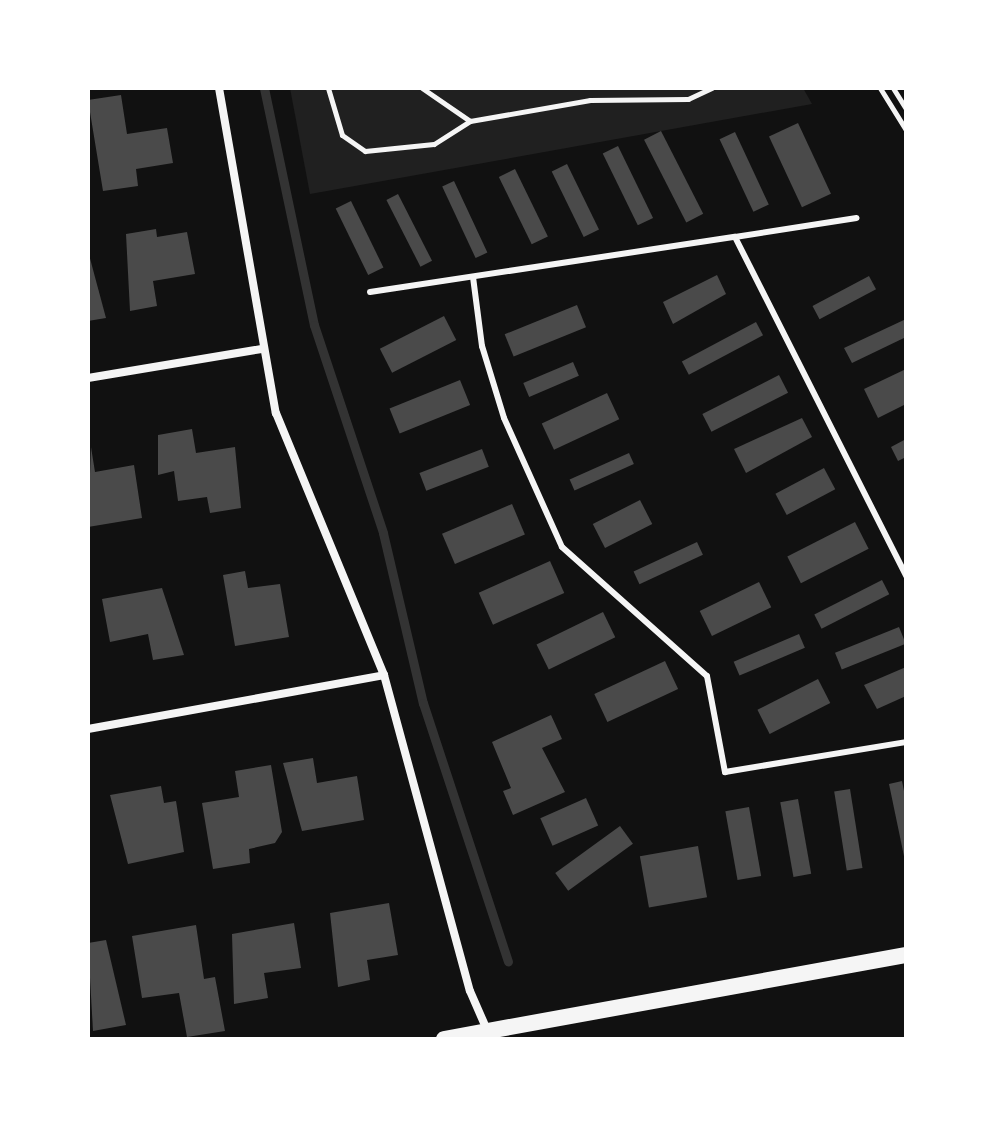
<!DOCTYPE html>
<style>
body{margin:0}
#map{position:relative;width:994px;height:1127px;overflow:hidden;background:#111;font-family:Raleway,sans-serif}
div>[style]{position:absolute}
.green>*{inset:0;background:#202020}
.stream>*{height:9px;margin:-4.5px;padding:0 4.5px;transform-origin:4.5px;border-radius:4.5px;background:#333}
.building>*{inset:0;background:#4a4a4a;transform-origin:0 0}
.path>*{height:5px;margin:-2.5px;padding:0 2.5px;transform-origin:2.5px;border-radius:2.5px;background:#f5f5f5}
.service>*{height:6px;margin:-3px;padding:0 3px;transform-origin:3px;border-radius:3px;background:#f5f5f5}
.minor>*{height:8px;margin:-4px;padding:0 4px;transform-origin:4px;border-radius:4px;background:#f5f5f5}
.secondary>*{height:16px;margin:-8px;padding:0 8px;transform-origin:8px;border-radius:8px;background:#f5f5f5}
span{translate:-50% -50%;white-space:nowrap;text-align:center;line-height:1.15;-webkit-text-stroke:6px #fff;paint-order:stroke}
.frame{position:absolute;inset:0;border:90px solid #fff;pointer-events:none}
</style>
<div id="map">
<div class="green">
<i style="clip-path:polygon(290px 88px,803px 88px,812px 104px,310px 194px)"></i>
</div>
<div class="stream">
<i style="left:264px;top:88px;width:242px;rotate:78.1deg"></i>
<i style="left:314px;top:325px;width:219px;rotate:71.6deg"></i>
<i style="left:383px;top:533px;width:175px;rotate:76.8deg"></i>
<i style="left:423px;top:703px;width:272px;rotate:71.8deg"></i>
</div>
<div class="building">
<i style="clip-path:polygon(121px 95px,127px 134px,167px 128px,173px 163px,136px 169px,138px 186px,103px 191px,88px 100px)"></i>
<i style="left:798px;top:123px;width:78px;height:32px;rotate:65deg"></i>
<i style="left:661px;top:131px;width:93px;height:19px;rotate:63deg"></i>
<i style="left:735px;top:132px;width:80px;height:17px;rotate:65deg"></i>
<i style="left:618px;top:146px;width:80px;height:17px;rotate:64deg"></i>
<i style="left:567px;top:164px;width:73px;height:17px;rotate:64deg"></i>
<i style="left:515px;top:169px;width:75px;height:18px;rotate:64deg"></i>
<i style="left:454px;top:181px;width:79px;height:13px;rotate:65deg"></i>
<i style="left:398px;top:194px;width:75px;height:13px;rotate:63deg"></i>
<i style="left:351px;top:201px;width:74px;height:17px;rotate:64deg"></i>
<i style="clip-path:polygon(156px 229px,157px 237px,187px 232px,195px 274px,153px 281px,157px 306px,130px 311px,126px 234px)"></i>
<i style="clip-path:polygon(88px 251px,106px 318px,88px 321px)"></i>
<i style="clip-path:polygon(717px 275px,726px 294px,673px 324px,663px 302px)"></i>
<i style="left:869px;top:276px;width:15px;height:64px;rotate:62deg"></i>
<i style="left:577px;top:305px;width:24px;height:78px;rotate:68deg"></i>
<i style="left:444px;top:316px;width:27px;height:72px;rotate:63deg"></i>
<i style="clip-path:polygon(906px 319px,906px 337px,852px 363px,844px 348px)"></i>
<i style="left:756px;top:322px;width:15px;height:84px;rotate:62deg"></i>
<i style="left:573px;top:362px;width:15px;height:54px;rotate:67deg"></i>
<i style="clip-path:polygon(906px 369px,906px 404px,878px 418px,864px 389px)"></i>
<i style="left:779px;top:375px;width:20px;height:86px;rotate:63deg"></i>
<i style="left:460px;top:380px;width:27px;height:76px;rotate:68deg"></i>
<i style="left:607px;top:393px;width:29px;height:72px;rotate:65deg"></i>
<i style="clip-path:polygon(802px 418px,812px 437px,746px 473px,734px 449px)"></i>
<i style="clip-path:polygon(192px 429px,196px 453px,235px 447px,241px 508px,210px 513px,207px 497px,178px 501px,174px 471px,158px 475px,158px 435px)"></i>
<i style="clip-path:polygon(906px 439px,906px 457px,898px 461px,891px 447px)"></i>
<i style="clip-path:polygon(91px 447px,95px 472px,134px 465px,142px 518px,88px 527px)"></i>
<i style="left:482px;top:449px;width:19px;height:67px;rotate:69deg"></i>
<i style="left:629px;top:453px;width:12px;height:65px;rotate:66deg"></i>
<i style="left:824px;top:468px;width:24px;height:55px;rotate:62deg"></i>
<i style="left:640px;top:500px;width:27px;height:53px;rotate:63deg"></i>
<i style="left:512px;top:504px;width:33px;height:76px;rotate:67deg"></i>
<i style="left:855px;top:522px;width:30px;height:76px;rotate:63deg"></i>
<i style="left:697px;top:542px;width:14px;height:70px;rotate:65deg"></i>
<i style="left:550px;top:561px;width:35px;height:78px;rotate:66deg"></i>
<i style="clip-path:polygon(245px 571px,248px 588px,280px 584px,289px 637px,235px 646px,223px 575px)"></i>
<i style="left:882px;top:580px;width:16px;height:76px;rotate:63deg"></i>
<i style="left:759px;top:582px;width:28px;height:66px;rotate:64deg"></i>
<i style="clip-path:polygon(162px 588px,184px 655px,153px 660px,148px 634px,110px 642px,102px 599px)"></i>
<i style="left:603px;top:612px;width:28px;height:74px;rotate:64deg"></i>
<i style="left:899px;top:627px;width:18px;height:69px;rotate:68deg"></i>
<i style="left:799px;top:634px;width:15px;height:71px;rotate:67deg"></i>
<i style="left:665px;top:661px;width:31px;height:78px;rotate:65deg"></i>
<i style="clip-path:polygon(906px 667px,906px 696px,877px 709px,864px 685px)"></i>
<i style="left:818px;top:679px;width:27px;height:68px;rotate:63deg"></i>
<i style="clip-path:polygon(551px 715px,562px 739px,542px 748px,565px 792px,513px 815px,503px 791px,511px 788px,492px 742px)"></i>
<i style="clip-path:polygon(313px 758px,317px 783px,357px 776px,364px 820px,302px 831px,283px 763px)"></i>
<i style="clip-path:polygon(271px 765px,282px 832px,275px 843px,249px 849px,250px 863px,213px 869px,202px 803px,239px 797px,235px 771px)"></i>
<i style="clip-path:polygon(902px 781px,906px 801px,905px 861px,889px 784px)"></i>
<i style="clip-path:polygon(161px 786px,164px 803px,176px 801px,184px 852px,128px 864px,110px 795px)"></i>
<i style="left:850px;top:789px;width:80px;height:16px;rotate:81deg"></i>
<i style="left:586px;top:798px;width:30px;height:50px;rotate:66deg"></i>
<i style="left:798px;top:799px;width:76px;height:18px;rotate:80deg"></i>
<i style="left:749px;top:807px;width:70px;height:24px;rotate:80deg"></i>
<i style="left:620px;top:826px;width:22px;height:80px;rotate:54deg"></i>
<i style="left:698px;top:846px;width:52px;height:59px;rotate:80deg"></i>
<i style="clip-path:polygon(389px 903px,398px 955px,367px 960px,370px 980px,338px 987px,330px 913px)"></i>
<i style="clip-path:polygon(294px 923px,301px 968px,264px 973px,268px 998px,234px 1004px,232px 934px)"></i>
<i style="clip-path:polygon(196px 925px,204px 979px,215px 977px,225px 1031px,187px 1037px,179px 993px,142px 998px,132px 936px)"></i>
<i style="clip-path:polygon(106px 940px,126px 1025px,93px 1031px,88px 943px)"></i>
</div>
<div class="path">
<i style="left:328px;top:88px;width:49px;rotate:73.4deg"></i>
<i style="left:342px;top:135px;width:28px;rotate:35deg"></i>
<i style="left:365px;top:151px;width:69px;rotate:-5.8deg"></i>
<i style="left:434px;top:144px;width:43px;rotate:-32.6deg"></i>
<i style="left:422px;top:88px;width:58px;rotate:34.5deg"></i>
<i style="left:470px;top:121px;width:122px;rotate:-9.9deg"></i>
<i style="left:590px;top:100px;width:98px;rotate:-0.6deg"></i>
<i style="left:688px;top:99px;width:26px;rotate:-25deg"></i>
<i style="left:880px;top:88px;width:49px;rotate:58.2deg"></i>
<i style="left:893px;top:88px;width:25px;rotate:58deg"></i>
</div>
<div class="service">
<i style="left:735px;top:237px;width:123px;rotate:-8.9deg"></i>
<i style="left:473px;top:277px;width:70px;rotate:82.6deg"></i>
<i style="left:482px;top:346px;width:75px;rotate:73deg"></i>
<i style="left:504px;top:418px;width:141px;rotate:65.8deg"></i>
<i style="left:562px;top:547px;width:194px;rotate:41.7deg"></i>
<i style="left:707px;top:676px;width:98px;rotate:79.4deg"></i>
<i style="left:725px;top:772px;width:183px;rotate:-9.4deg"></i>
<i style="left:370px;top:292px;width:369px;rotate:-8.6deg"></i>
<i style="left:735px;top:237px;width:380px;rotate:63.2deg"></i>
</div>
<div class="minor">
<i style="left:219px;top:88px;width:330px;rotate:80.1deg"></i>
<i style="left:276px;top:413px;width:283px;rotate:67.6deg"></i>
<i style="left:384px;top:675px;width:327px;rotate:74.8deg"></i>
<i style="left:470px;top:991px;width:52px;rotate:66.4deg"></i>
<i style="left:88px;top:378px;width:176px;rotate:-9.5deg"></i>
<i style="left:88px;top:729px;width:301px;rotate:-10.3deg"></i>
</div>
<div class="secondary">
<i style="left:444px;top:1039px;width:470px;rotate:-10.3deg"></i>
</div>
<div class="frame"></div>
</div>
